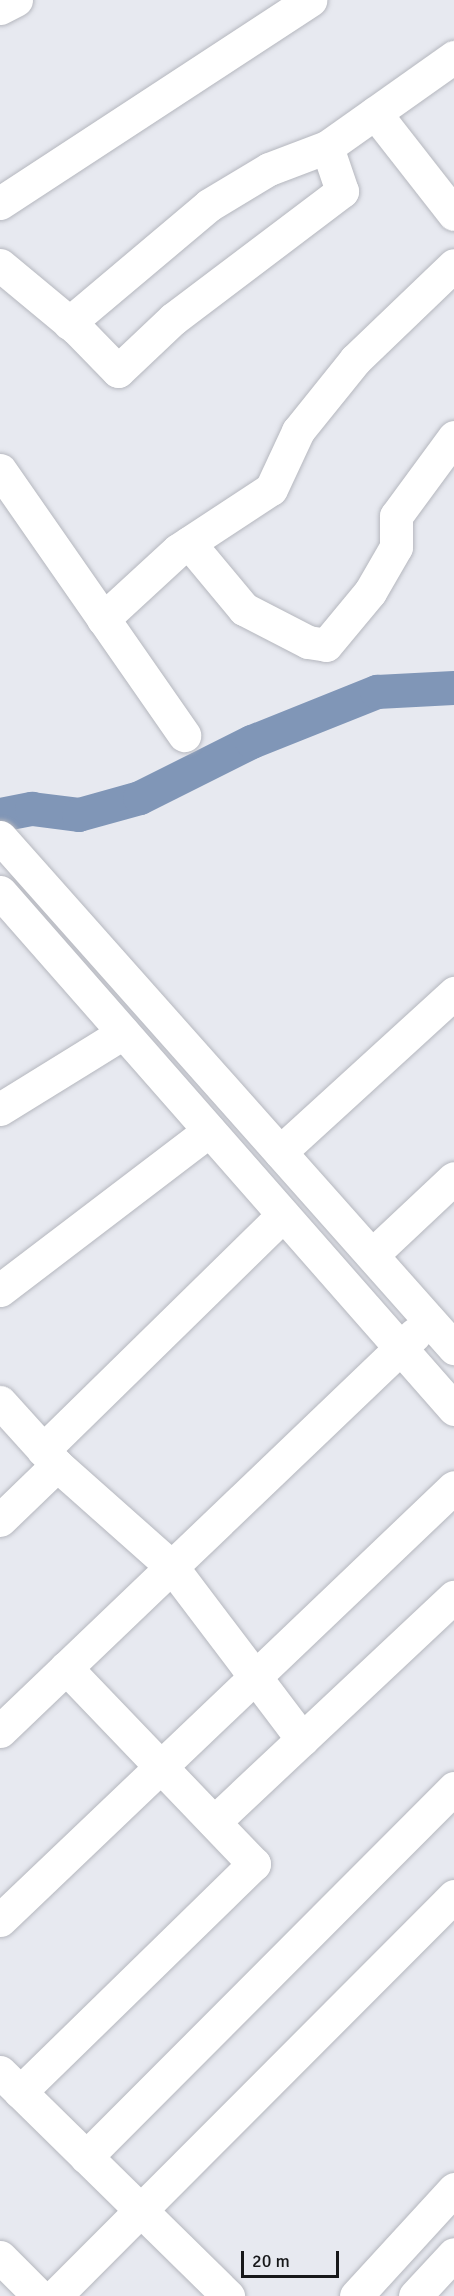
<!DOCTYPE html>
<style>
body{margin:0}
#map{position:relative;width:454px;height:2296px;overflow:hidden;background:#e7e9f0;font-family:Signika,sans-serif}
div>[style]{position:absolute}
.canal>*{height:34px;margin:-17px;padding:0 17px;transform-origin:17px;border-radius:17px;background:#8096b7}
.roads{filter:drop-shadow(0 0 2px #b5b7be) drop-shadow(0 0 2px #b5b7be)}
.minor>*{height:33px;margin:-16.5px;padding:0 16.5px;transform-origin:16.5px;border-radius:16.5px;background:#fff}
span{translate:-50% -50%;white-space:nowrap;text-align:center;line-height:1.15;-webkit-text-stroke:4.5px #e7e9f0;paint-order:stroke}
.scale{position:absolute;left:241px;top:2251px;width:98px;height:27px;box-sizing:border-box;border:3px solid #17181a;border-top:0;padding-left:8px;font-size:18px;line-height:21px;white-space:nowrap;color:#17181a;-webkit-text-stroke:4px #e7e9f0;paint-order:stroke}
</style>
<div id="map">
<div class="canal">
<i style="left:0;top:815px;width:33px;rotate:-11deg"></i>
<i style="left:32px;top:809px;width:47px;rotate:7.3deg"></i>
<i style="left:79px;top:815px;width:63px;rotate:-15.6deg"></i>
<i style="left:140px;top:798px;width:125px;rotate:-26.6deg"></i>
<i style="left:252px;top:742px;width:135px;rotate:-21.8deg"></i>
<i style="left:377px;top:692px;width:77px;rotate:-3deg"></i>
</div>
<div class="roads">
<div class="minor">
<i style="left:0;top:8px;width:18px;rotate:-27deg"></i>
<i style="left:375px;top:113px;width:128px;rotate:52deg"></i>
<i style="left:0;top:203px;width:371px;rotate:-33.2deg"></i>
<i style="left:0;top:265px;width:99px;rotate:39.7deg"></i>
<i style="left:76px;top:328px;width:60px;rotate:45.7deg"></i>
<i style="left:118px;top:371px;width:76px;rotate:-43.4deg"></i>
<i style="left:173px;top:319px;width:212px;rotate:-37.1deg"></i>
<i style="left:342px;top:191px;width:46px;rotate:-108.8deg"></i>
<i style="left:69px;top:323px;width:183px;rotate:-40.1deg"></i>
<i style="left:209px;top:205px;width:70px;rotate:-31deg"></i>
<i style="left:269px;top:169px;width:62px;rotate:-20.8deg"></i>
<i style="left:327px;top:147px;width:156px;rotate:-35.3deg"></i>
<i style="left:0;top:470px;width:323px;rotate:55.2deg"></i>
<i style="left:189px;top:543px;width:86px;rotate:50.2deg"></i>
<i style="left:244px;top:609px;width:72px;rotate:27.3deg"></i>
<i style="left:308px;top:642px;width:18px;rotate:9deg"></i>
<i style="left:326px;top:645px;width:69px;rotate:-50.3deg"></i>
<i style="left:370px;top:592px;width:52px;rotate:-60deg"></i>
<i style="left:396px;top:547px;width:31px;rotate:-90deg"></i>
<i style="left:396px;top:516px;width:98px;rotate:-53.7deg"></i>
<i style="left:103px;top:619px;width:102px;rotate:-42.6deg"></i>
<i style="left:178px;top:550px;width:111px;rotate:-33.3deg"></i>
<i style="left:271px;top:489px;width:64px;rotate:-65deg"></i>
<i style="left:298px;top:431px;width:91px;rotate:-51.2deg"></i>
<i style="left:355px;top:360px;width:137px;rotate:-43.8deg"></i>
<i style="left:0;top:837px;width:684px;rotate:48.38deg"></i>
<i style="left:0;top:892px;width:688px;rotate:48.71deg"></i>
<i style="left:0;top:1109px;width:145px;rotate:-31.7deg"></i>
<i style="left:280px;top:1152px;width:236px;rotate:-42.4deg"></i>
<i style="left:372px;top:1255px;width:112px;rotate:-43.2deg"></i>
<i style="left:0;top:1290px;width:263px;rotate:-37.3deg"></i>
<i style="left:0;top:1402px;width:85px;rotate:47.9deg"></i>
<i style="left:57px;top:1465px;width:154px;rotate:41.6deg"></i>
<i style="left:172px;top:1567px;width:216px;rotate:52.9deg"></i>
<i style="left:43px;top:1450px;width:336px;rotate:-44.4deg"></i>
<i style="left:0;top:1520px;width:79px;rotate:-44deg"></i>
<i style="left:0;top:1731px;width:574px;rotate:-43.73deg"></i>
<i style="left:214px;top:1822px;width:329px;rotate:-43.2deg"></i>
<i style="left:0;top:1920px;width:627px;rotate:-43.64deg"></i>
<i style="left:0;top:2072px;width:320px;rotate:44.5deg"></i>
<i style="left:20px;top:2092px;width:327px;rotate:-44.3deg"></i>
<i style="left:254px;top:1864px;width:272px;rotate:-133.8deg"></i>
<i style="left:86px;top:2157px;width:521px;rotate:-45.08deg"></i>
<i style="left:0;top:2257px;width:55px;rotate:45deg"></i>
<i style="left:55px;top:2296px;width:565px;rotate:-45.07deg"></i>
<i style="left:356px;top:2296px;width:145px;rotate:-47.5deg"></i>
<i style="left:415px;top:2296px;width:57px;rotate:-47.1deg"></i>
</div>
</div>
<div class="scale">20 m</div>
</div>
